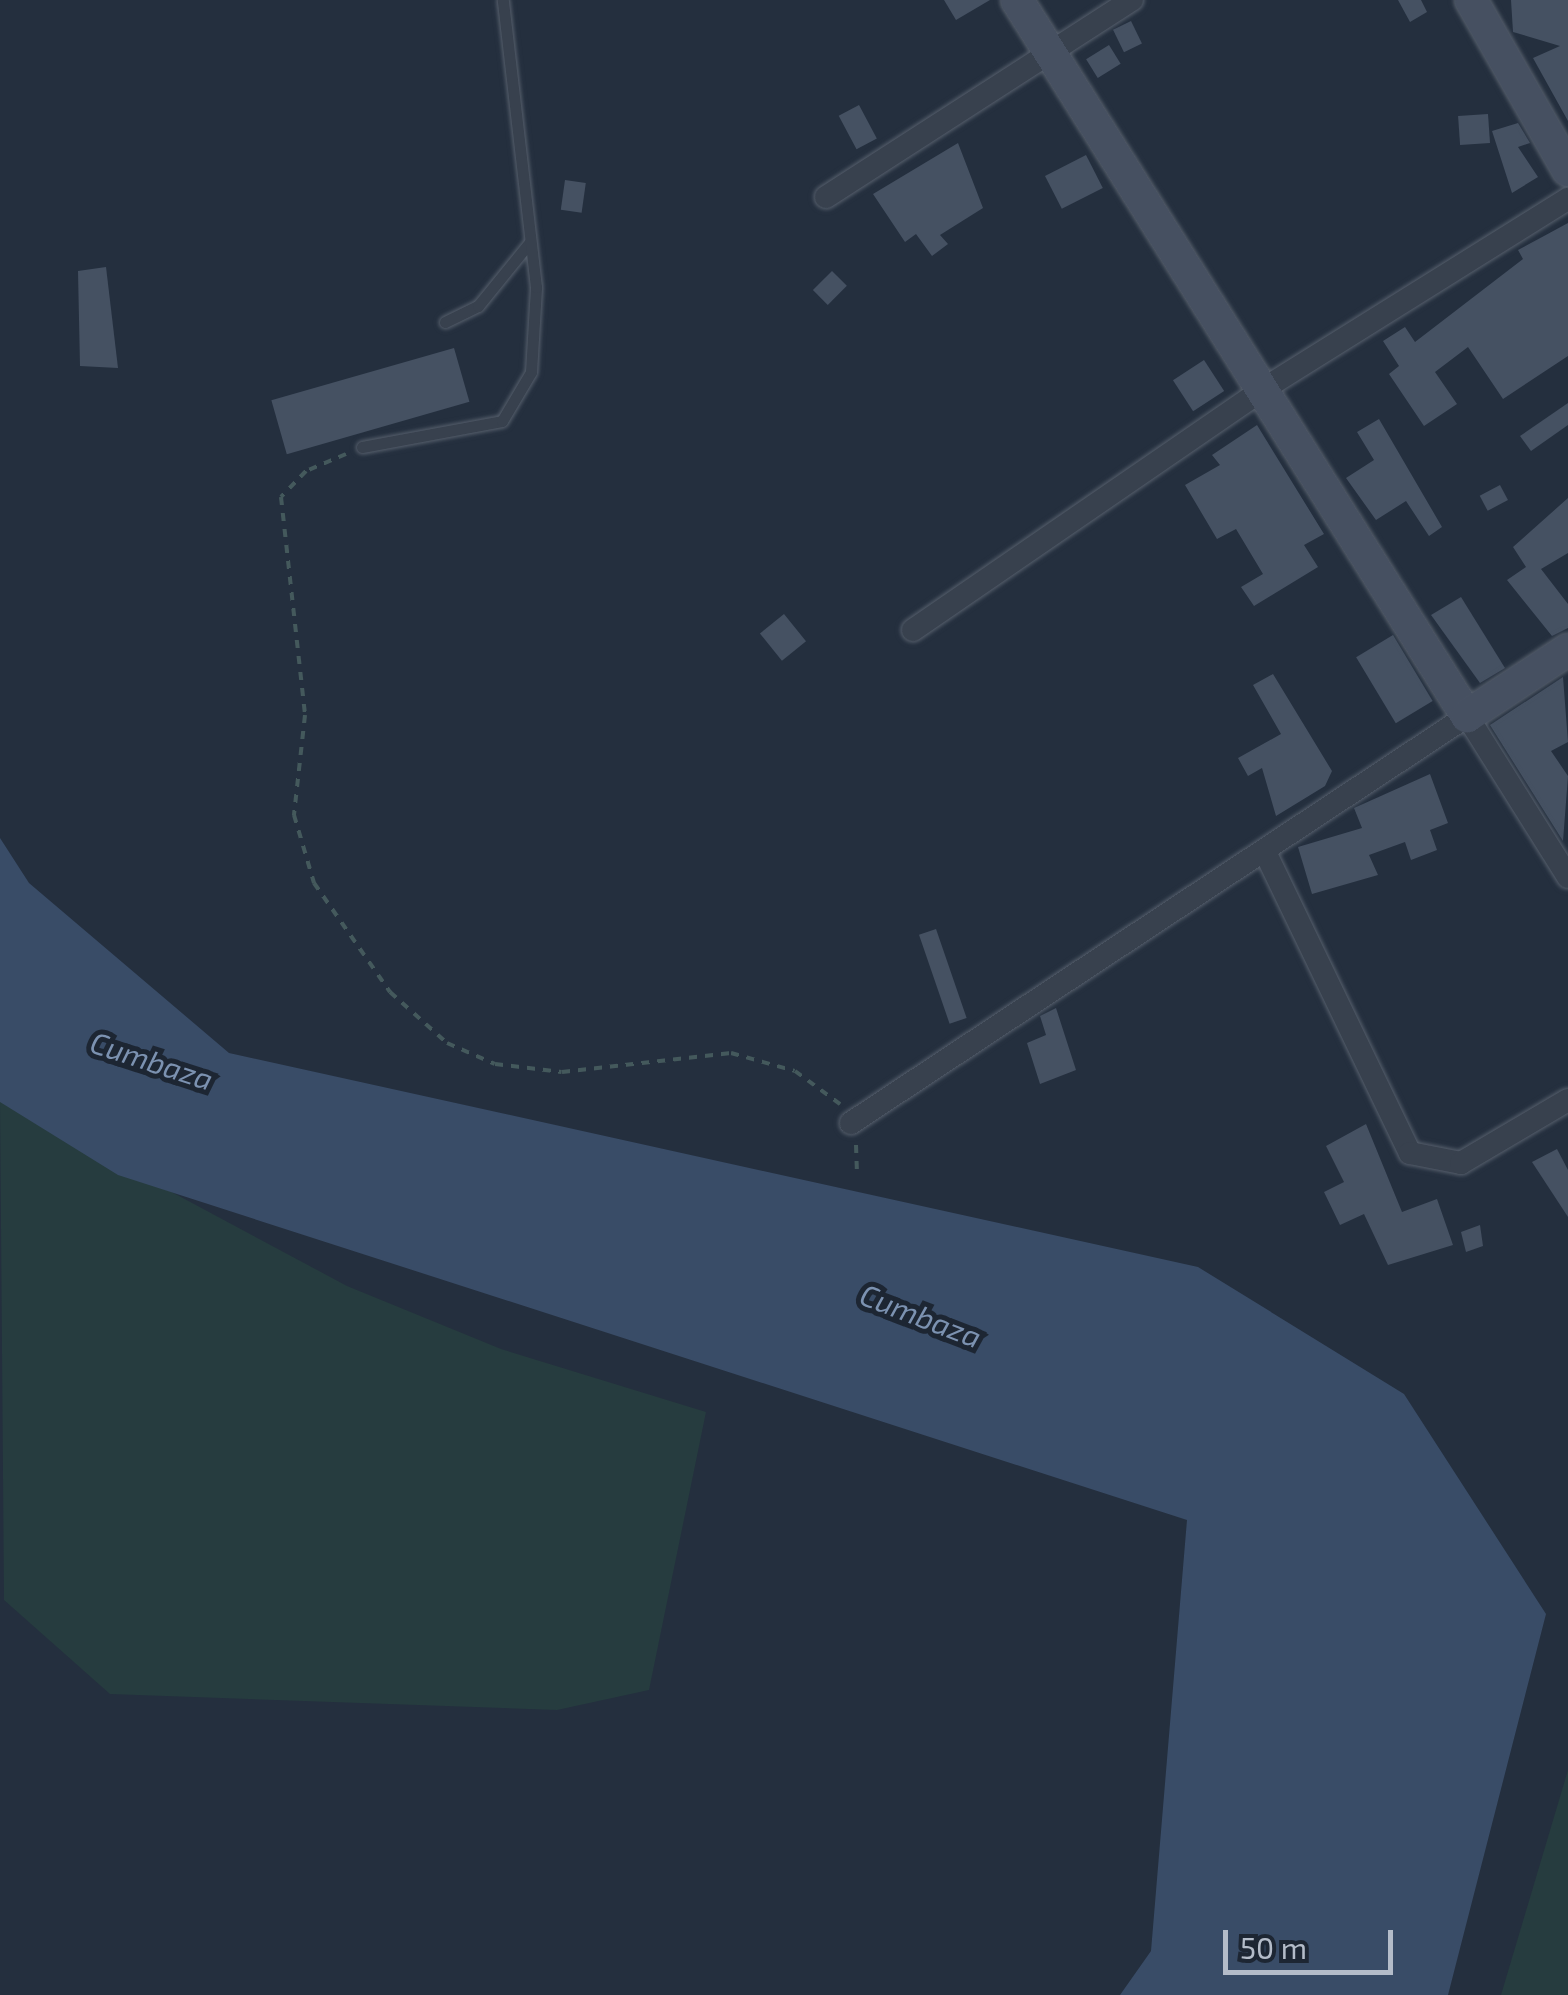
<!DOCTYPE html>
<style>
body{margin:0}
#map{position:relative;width:1568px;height:1995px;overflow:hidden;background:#242f3e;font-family:"Exo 2",sans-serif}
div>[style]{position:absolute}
.green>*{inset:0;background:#263c3f}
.water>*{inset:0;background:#394c67}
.building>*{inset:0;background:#455162;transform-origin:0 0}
.path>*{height:4px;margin-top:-2px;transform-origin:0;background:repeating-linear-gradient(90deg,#44595c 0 8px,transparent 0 16px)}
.roads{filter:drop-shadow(0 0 2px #565f6c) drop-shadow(0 0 2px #565f6c)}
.lane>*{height:11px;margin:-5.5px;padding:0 5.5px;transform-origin:5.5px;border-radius:5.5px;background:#38414e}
.street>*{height:22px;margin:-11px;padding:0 11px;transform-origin:11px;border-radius:11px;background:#38414e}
.secondary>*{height:32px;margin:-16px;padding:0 16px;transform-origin:16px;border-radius:16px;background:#465061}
span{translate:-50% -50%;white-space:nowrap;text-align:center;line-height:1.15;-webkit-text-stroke:10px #1d2633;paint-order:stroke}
.water-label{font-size:30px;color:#7c92b1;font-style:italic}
.scale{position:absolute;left:1223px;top:1930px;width:170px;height:45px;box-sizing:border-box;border:5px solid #b4bcc9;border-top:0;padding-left:12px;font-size:30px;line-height:35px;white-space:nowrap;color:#b4bcc9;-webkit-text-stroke:8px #1d2633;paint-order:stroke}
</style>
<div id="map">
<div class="green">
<i style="clip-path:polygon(0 1100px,347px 1286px,501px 1349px,706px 1412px,649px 1690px,557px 1710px,110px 1694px,4px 1600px)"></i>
<i style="clip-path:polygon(1568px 1770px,1568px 1995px,1501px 1995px)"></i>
</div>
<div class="water">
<i style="clip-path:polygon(0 838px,29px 883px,229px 1053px,1198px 1267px,1404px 1394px,1546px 1614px,1448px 1995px,1120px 1995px,1151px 1951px,1187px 1520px,118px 1175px,0 1102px)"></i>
</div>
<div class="building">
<i style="clip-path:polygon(944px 0,990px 0,956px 20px)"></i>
<i style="clip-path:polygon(1398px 0,1421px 0,1427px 12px,1410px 22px)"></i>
<i style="clip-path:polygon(1511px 0,1568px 0,1568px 121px,1533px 58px,1560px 46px,1513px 32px)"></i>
<i style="left:1131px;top:21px;width:25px;height:20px;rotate:64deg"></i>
<i style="left:1109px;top:45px;width:22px;height:27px;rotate:58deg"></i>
<i style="left:859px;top:105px;width:38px;height:23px;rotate:62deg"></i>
<i style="left:1488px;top:114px;width:29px;height:30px;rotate:86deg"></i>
<i style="clip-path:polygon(1518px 123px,1530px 143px,1518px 147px,1538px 177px,1512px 193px,1492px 131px)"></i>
<i style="clip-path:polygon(958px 143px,983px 208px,940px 235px,948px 244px,932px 256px,916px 234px,905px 242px,873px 194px)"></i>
<i style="left:1086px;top:155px;width:37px;height:46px;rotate:63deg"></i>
<i style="left:565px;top:180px;width:21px;height:30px;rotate:8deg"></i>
<i style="clip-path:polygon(1568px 223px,1568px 356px,1503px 399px,1468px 347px,1435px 372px,1457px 404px,1424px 426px,1389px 374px,1399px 366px,1383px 341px,1405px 327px,1415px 342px,1523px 259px,1518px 250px)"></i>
<i style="clip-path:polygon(106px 267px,118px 368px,80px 366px,78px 271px)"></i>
<i style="left:832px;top:271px;width:21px;height:27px;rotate:45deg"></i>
<i style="left:454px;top:348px;width:56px;height:190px;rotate:74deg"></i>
<i style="left:1204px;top:360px;width:37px;height:37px;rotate:57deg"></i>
<i style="clip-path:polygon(1568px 403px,1568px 425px,1531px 451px,1520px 436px)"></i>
<i style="clip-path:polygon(1379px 419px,1442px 527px,1429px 536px,1406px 501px,1376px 520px,1346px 478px,1374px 460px,1357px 432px)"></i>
<i style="clip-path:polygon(1257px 425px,1324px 534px,1304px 545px,1318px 567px,1254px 606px,1241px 587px,1263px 574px,1236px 529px,1217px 539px,1185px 485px,1220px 465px,1212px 455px)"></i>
<i style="left:1500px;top:485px;width:17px;height:23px;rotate:62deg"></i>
<i style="clip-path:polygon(1568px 498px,1568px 553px,1541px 569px,1568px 604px,1568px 628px,1552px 636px,1507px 580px,1526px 567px,1513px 547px)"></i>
<i style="clip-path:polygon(1461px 597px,1505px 668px,1480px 683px,1431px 615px)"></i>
<i style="left:784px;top:614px;width:35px;height:31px;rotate:51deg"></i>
<i style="left:1393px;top:635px;width:77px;height:43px;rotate:59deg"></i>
<i style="clip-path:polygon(1273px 674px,1332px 771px,1325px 786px,1276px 816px,1262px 768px,1248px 776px,1238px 758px,1281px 734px,1253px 685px)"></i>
<i style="clip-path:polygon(1563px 677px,1568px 742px,1551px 751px,1568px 776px,1563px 841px,1490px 725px)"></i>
<i style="clip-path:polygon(1430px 774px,1448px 823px,1430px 830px,1437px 850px,1411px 860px,1405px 842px,1369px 855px,1378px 875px,1312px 894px,1298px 847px,1362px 828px,1354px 808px)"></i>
<i style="left:936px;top:929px;width:94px;height:18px;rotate:71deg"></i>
<i style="clip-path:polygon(1056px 1008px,1076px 1070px,1040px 1084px,1027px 1043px,1046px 1035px,1040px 1016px)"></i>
<i style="clip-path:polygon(1366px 1124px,1402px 1212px,1437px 1199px,1453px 1245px,1388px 1265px,1364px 1214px,1340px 1225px,1324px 1192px,1344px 1182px,1326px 1146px)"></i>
<i style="clip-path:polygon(1557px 1149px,1568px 1170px,1568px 1217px,1532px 1162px)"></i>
<i style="clip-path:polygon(1480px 1225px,1483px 1246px,1466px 1252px,1461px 1232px)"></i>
</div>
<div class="path">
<i style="left:346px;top:454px;width:43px;rotate:157deg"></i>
<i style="left:306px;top:471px;width:36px;rotate:134deg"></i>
<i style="left:281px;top:497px;width:219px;rotate:83.7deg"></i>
<i style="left:305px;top:715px;width:101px;rotate:96.3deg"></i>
<i style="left:294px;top:815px;width:71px;rotate:73.6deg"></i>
<i style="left:314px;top:883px;width:133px;rotate:55.1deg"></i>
<i style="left:390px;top:992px;width:76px;rotate:41.8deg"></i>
<i style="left:447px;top:1043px;width:52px;rotate:23.6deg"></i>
<i style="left:495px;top:1064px;width:67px;rotate:6.8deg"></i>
<i style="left:562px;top:1072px;width:170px;rotate:-6.4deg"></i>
<i style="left:731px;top:1053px;width:66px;rotate:15.7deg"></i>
<i style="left:795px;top:1071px;width:56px;rotate:36.3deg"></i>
<i style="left:856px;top:1145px;width:25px;rotate:88deg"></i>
</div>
<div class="roads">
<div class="lane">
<i style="left:445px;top:322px;width:37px;rotate:-26deg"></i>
<i style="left:478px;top:306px;width:82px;rotate:-50.9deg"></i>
<i style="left:362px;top:447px;width:142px;rotate:-10.5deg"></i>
<i style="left:502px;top:421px;width:57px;rotate:-59.4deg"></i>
<i style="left:531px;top:372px;width:85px;rotate:-86.6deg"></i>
<i style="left:536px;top:287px;width:289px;rotate:-96.6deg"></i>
</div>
<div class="street">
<i style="left:826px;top:197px;width:364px;rotate:-32.8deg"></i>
<i style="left:913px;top:630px;width:427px;rotate:-34.5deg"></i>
<i style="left:1265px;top:388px;width:357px;rotate:-32deg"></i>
<i style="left:1265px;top:852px;width:334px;rotate:64.3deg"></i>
<i style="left:1410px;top:1153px;width:52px;rotate:11.1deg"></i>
<i style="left:1461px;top:1163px;width:124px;rotate:-30.5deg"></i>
<i style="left:851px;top:1123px;width:738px;rotate:-33.45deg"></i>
<i style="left:1467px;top:716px;width:190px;rotate:57.9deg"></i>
</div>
<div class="secondary">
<i style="left:1017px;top:0;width:846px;rotate:57.85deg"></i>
<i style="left:1467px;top:716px;width:121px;rotate:-33.2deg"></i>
<i style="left:1471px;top:0;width:196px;rotate:60.3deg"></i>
</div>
</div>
<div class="water-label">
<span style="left:152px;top:1060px;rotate:18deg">Cumbaza</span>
<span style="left:921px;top:1315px;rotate:21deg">Cumbaza</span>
</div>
<div class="scale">50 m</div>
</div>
